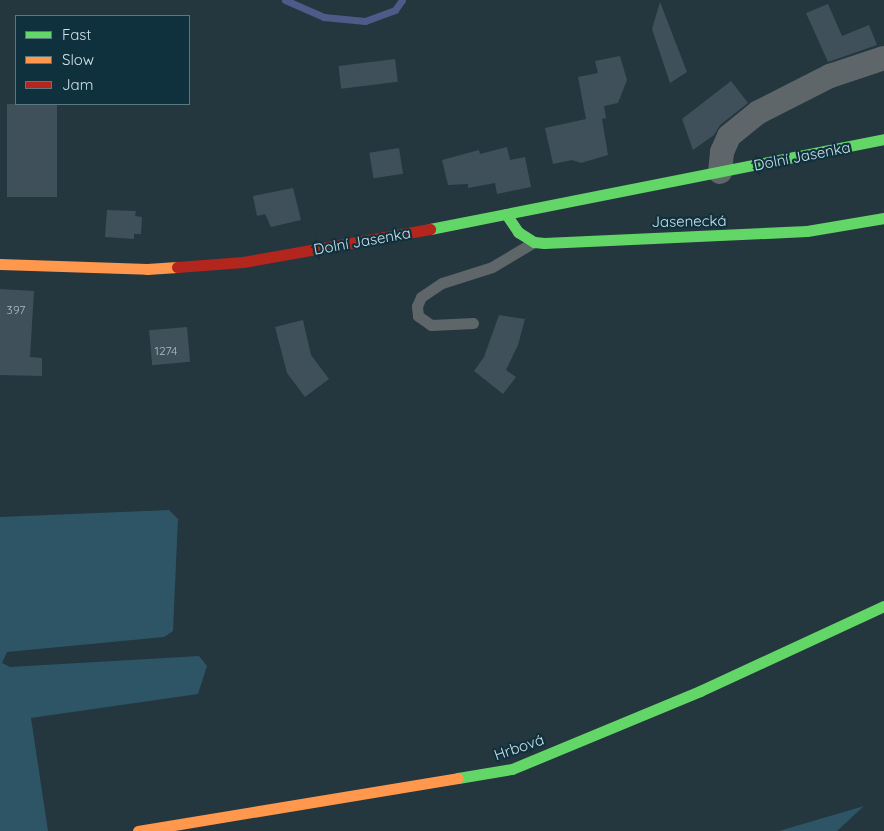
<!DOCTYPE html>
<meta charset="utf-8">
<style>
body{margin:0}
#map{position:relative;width:884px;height:831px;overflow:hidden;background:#24363e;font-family:Quicksand,sans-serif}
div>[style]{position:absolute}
.green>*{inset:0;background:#2d5566}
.stream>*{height:7px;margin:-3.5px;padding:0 3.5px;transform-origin:3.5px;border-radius:3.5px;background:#4c5b87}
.building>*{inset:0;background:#40505b;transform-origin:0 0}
.lane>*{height:11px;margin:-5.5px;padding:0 5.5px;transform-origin:5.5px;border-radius:5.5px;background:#5e6669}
.street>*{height:24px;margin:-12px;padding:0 12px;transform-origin:12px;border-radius:12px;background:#5e6669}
.fast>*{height:11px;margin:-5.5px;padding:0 5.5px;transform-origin:5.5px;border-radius:5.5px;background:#63d668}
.slow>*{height:11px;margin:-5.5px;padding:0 5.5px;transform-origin:5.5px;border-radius:5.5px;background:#ff974d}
.jam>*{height:11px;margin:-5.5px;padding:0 5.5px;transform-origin:5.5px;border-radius:5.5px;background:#b3261e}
span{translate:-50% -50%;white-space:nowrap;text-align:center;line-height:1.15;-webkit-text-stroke:4.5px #0f313e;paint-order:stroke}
.number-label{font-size:12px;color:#aabcc5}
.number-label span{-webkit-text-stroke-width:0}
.street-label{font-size:15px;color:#cee0e8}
.legend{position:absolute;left:15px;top:15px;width:175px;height:90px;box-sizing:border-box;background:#0f313e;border:1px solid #5b7782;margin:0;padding:6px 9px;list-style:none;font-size:15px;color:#cee0e8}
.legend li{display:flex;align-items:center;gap:10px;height:25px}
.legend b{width:25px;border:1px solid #5b7782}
</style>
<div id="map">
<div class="green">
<i style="clip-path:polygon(169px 510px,178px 519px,173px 631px,164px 637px,7px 652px,2px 663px,10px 667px,199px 656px,207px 666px,198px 694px,31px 718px,48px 831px,0 831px,0 517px)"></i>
<i style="clip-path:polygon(864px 806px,837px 831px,779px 831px)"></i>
</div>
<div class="stream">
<i style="left:285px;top:0;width:43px;rotate:23.6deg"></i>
<i style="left:324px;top:17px;width:41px;rotate:5.6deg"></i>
<i style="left:365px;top:21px;width:32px;rotate:-20deg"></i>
<i style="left:395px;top:10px;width:12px;rotate:-55deg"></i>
</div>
<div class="building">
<i style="clip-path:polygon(660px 2px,687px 72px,670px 83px,652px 29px)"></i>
<i style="clip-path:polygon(828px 4px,842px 36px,869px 25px,877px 45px,828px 62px,806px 13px)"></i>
<i style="clip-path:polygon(620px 56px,627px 80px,618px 103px,604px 106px,606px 118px,602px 119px,608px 155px,581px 163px,572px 160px,553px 164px,545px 128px,586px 119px,578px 77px,598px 73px,595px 61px)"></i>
<i style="left:395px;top:59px;width:23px;height:57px;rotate:83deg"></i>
<i style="clip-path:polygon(731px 81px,748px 103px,720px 125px,714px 135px,693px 150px,682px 119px)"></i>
<i style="left:7px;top:104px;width:50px;height:93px"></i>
<i style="clip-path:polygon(507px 147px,510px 160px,525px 157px,531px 187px,497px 194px,495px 183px,468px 188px,468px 184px,448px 185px,442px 160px,479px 150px,480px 154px)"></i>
<i style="left:399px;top:148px;width:26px;height:30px;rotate:81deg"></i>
<i style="clip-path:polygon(293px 188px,301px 220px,271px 227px,265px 214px,257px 216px,253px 196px)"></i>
<i style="clip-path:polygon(107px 210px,136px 211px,135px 216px,142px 217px,141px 234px,134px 234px,134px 239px,105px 237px)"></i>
<i style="clip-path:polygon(0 289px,34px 291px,30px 357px,42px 358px,42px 376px,0 375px)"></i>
<i style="clip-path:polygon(499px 315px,525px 319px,518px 345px,506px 370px,516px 377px,503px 394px,474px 371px,484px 357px)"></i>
<i style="clip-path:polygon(303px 320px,311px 355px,329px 379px,305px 397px,287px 373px,275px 327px)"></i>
<i style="left:187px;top:327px;width:35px;height:38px;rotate:85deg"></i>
</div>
<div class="lane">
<i style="left:473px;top:323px;width:42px;rotate:177.3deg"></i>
<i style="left:431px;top:325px;width:16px;rotate:-145deg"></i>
<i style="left:418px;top:316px;width:10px;rotate:-96deg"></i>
<i style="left:417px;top:306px;width:10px;rotate:-66deg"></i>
<i style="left:421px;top:297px;width:25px;rotate:-34deg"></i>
<i style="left:442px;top:283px;width:52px;rotate:-17.7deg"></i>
<i style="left:492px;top:267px;width:49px;rotate:-30.8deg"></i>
</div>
<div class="street">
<i style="left:720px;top:172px;width:20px;rotate:-84deg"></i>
<i style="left:722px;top:152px;width:17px;rotate:-66deg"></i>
<i style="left:729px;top:136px;width:38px;rotate:-39deg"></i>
<i style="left:759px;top:112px;width:80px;rotate:-26.9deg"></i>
<i style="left:830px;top:76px;width:57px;rotate:-18.4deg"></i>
</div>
<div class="fast">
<i style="left:506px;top:214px;width:22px;rotate:56deg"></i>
<i style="left:518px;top:232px;width:19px;rotate:32deg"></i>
<i style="left:534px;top:242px;width:10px;rotate:6deg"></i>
<i style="left:544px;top:243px;width:263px;rotate:-2.6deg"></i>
<i style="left:807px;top:231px;width:78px;rotate:-9.6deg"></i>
<i style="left:430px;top:229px;width:463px;rotate:-11.2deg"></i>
<i style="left:458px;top:778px;width:55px;rotate:-9.5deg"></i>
<i style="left:512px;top:769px;width:204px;rotate:-22.5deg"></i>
<i style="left:700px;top:691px;width:203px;rotate:-24.8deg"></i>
</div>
<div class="slow">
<i style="left:0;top:264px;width:147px;rotate:1.9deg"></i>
<i style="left:147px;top:269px;width:30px;rotate:-4deg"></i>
<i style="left:138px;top:831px;width:324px;rotate:-9.4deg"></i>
</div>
<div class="jam">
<i style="left:177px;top:267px;width:66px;rotate:-4.3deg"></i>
<i style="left:243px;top:262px;width:190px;rotate:-10deg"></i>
</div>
<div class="number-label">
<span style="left:16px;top:310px">397</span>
<span style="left:166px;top:351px">1274</span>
</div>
<div class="street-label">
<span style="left:802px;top:156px;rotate:-11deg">Dolní Jasenka</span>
<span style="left:689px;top:221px;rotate:-1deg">Jasenecká</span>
<span style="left:362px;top:241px;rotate:-10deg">Dolní Jasenka</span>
<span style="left:519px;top:747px;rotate:-19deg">Hrbová</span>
</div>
<ul class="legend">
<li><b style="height:6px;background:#63d668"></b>Fast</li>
<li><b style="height:6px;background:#ff974d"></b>Slow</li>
<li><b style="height:6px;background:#b3261e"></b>Jam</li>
</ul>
</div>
